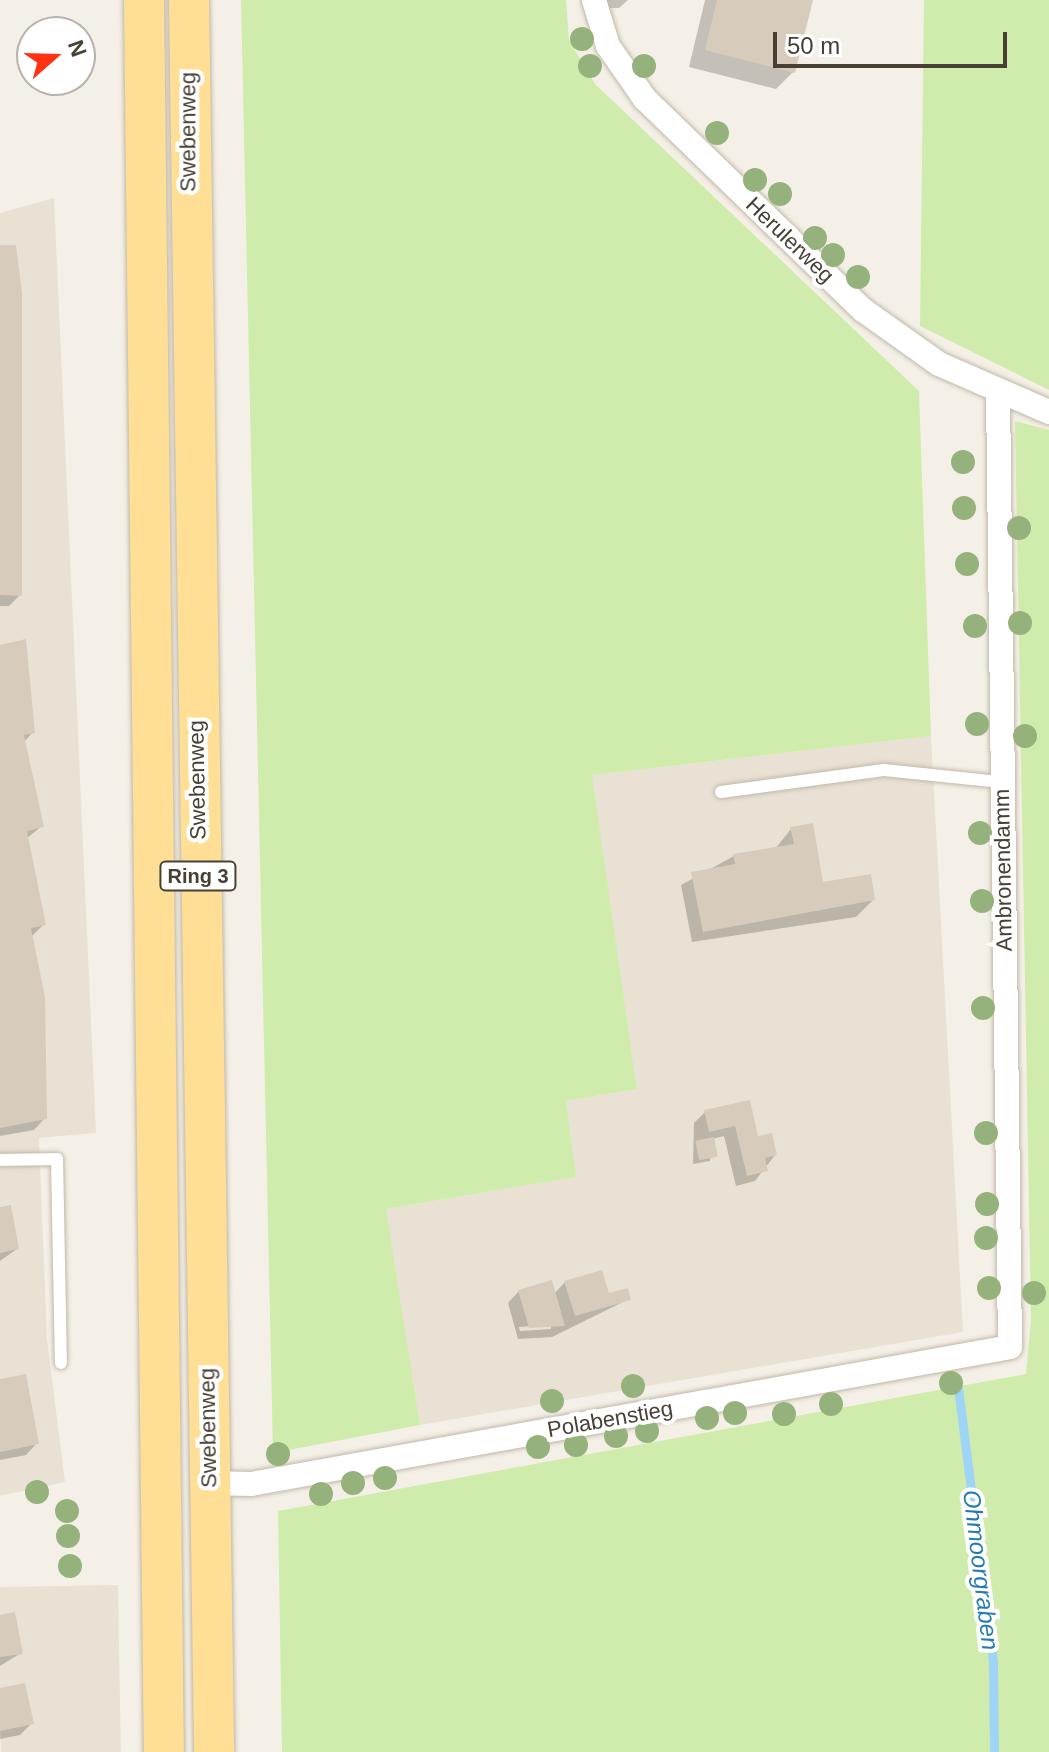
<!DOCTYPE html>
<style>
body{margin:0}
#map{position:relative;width:1049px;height:1752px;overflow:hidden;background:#f5f0e7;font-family:Arial,sans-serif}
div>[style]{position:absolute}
.residential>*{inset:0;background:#e9e2d4;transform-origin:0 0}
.green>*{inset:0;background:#d0ecad}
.shadow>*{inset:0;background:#0003}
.stream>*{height:9px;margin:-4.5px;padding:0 4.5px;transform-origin:4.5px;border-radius:4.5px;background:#9fd4f6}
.building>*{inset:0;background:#d7ccbb;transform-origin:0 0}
.roads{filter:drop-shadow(0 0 2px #c1b8a8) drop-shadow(0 0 2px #c1b8a8)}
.service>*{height:12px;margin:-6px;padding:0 6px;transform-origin:6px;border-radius:6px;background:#fff}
.minor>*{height:24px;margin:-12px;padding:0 12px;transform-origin:12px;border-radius:12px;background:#fff}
.primary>*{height:40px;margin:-20px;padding:0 20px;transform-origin:20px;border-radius:20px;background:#ffdf95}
.trees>*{width:24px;height:24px;margin:-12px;border-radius:50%;background:#96b27c}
span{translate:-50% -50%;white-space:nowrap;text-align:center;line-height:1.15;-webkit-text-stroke:8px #fff;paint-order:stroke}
.shield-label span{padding:2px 6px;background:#fff;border:2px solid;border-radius:6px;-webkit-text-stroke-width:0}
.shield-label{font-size:20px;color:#484035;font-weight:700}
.street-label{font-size:22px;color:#484035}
.water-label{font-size:24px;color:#257ab3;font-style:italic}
.north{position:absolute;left:16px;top:16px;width:80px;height:80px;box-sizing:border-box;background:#fff;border:2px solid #b6b3ae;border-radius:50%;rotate:70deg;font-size:22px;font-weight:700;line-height:32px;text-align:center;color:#484035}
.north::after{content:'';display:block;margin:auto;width:28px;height:36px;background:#ff3213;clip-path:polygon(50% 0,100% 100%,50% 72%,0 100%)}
.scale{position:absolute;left:773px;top:32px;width:234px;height:36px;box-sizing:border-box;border:4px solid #484035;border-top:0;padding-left:10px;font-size:24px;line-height:28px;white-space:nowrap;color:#484035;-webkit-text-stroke:6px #fff;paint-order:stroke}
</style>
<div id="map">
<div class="residential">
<i style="clip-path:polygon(54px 198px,96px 1133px,39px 1138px,47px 1339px,65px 1482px,0 1496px,0 213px)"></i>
<i style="clip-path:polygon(931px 736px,963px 1332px,420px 1425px,385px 1209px,575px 1177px,566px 1101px,637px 1089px,591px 775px)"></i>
<i style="left:118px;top:1585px;width:167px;height:120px;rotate:89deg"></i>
</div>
<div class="green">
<i style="clip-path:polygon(241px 0,566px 0,569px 40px,595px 84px,919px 391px,931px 736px,592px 775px,637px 1089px,566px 1101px,576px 1177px,386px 1209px,420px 1425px,273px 1453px)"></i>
<i style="clip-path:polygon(924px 0,1049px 0,1049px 390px,920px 326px)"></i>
<i style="clip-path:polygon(1015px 421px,1049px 430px,1049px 1752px,282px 1752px,278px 1511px,1026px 1374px,1031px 1320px)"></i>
</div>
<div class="shadow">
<i style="clip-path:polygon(602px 0,628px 0,619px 8px,601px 8px)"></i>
<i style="clip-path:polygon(705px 0,811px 0,793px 72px,776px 89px,689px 67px)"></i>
<i style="clip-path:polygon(0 247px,20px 595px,9px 606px,0 606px)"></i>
<i style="clip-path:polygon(0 647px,33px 732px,24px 742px,42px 826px,26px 839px,43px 925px,31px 937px,45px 1118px,34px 1130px,0 1136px)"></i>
<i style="clip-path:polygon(791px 829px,822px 885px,873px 900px,856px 917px,692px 942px,681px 885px,734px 856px,775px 849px)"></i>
<i style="clip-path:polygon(749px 1102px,757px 1139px,775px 1155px,755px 1181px,736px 1186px,724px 1136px,712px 1139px,710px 1161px,693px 1164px,694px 1123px,705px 1112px)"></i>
<i style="clip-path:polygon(0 1209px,17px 1249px,0 1261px)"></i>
<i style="clip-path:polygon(evenodd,565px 1282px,629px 1299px,552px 1337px,518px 1339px,508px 1303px,519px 1291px,554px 1294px,565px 1282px,551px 1325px,551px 1329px,520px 1331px,519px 1327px,551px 1325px)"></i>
<i style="clip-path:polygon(0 1381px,37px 1443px,26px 1455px,0 1460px)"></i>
<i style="clip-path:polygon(0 1617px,21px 1653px,0 1666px)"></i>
<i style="clip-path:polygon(0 1690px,31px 1724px,20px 1735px,0 1739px)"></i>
</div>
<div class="stream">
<i style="left:958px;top:1388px;width:277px;rotate:82.7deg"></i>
<i style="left:993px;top:1663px;width:89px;rotate:89.4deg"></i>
</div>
<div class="building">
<i style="clip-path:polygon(717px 0,813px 0,795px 73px,705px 50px)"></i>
<i style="clip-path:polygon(0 245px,16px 245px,22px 293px,22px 596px,0 595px)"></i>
<i style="clip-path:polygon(26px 639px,35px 733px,24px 735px,44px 827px,27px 831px,46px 925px,31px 928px,45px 997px,47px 1119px,0 1128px,0 645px)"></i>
<i style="clip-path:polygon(813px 823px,823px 882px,871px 874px,875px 900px,703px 932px,691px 872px,735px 864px,733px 854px,794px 844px,790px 827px)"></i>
<i style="clip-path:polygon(750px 1100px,758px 1136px,772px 1133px,777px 1155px,765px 1158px,768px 1171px,747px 1176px,735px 1126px,709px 1132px,704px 1110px)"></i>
<i style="left:714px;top:1137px;width:20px;height:19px;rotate:79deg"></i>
<i style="clip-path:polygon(11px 1205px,19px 1249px,0 1253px,0 1207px)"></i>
<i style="clip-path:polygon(602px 1270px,609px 1293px,628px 1288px,631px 1300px,575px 1316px,564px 1281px)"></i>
<i style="clip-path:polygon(552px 1280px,565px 1326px,529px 1328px,518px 1290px)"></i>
<i style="clip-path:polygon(26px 1374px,39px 1444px,0 1452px,0 1379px)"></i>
<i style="clip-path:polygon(15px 1612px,23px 1654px,0 1657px,0 1615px)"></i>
<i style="clip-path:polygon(25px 1683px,34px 1724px,0 1731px,0 1688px)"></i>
</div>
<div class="roads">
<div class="service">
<i style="left:721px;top:792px;width:164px;rotate:-7.7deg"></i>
<i style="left:884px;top:770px;width:118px;rotate:5.9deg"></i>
<i style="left:0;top:1160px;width:57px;rotate:-1deg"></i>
<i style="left:57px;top:1159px;width:204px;rotate:88.9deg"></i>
</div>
<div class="minor">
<i style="left:594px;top:0;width:48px;rotate:73.1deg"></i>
<i style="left:608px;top:46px;width:65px;rotate:55.1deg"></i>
<i style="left:645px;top:99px;width:303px;rotate:44.1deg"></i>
<i style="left:863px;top:310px;width:93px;rotate:35.4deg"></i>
<i style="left:939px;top:364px;width:120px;rotate:23.6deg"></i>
<i style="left:209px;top:1483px;width:42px;rotate:1.4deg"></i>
<i style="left:251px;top:1484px;width:771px;rotate:-10.23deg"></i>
<i style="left:1010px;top:1347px;width:954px;rotate:-90.72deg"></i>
</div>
<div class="primary">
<i style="left:144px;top:0;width:1752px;rotate:89.35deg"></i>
<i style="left:189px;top:0;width:1752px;rotate:89.18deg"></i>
</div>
</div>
<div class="trees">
<i style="left:582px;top:39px"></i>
<i style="left:590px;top:66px"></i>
<i style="left:644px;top:66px"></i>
<i style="left:717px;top:133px"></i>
<i style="left:755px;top:180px"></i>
<i style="left:780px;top:194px"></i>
<i style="left:815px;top:238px"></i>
<i style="left:833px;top:255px"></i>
<i style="left:858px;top:277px"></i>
<i style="left:963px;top:462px"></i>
<i style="left:964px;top:508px"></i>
<i style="left:1019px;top:528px"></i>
<i style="left:967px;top:564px"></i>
<i style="left:1020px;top:623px"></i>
<i style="left:975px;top:626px"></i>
<i style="left:977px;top:724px"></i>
<i style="left:1025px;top:736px"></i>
<i style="left:980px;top:833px"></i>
<i style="left:982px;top:901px"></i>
<i style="left:983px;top:1008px"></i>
<i style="left:986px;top:1133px"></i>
<i style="left:987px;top:1204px"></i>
<i style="left:986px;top:1238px"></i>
<i style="left:989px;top:1288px"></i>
<i style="left:1034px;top:1293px"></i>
<i style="left:951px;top:1383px"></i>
<i style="left:633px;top:1386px"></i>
<i style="left:552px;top:1401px"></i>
<i style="left:831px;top:1404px"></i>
<i style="left:735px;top:1413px"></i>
<i style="left:784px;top:1414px"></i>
<i style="left:707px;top:1418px"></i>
<i style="left:647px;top:1431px"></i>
<i style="left:616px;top:1436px"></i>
<i style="left:576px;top:1445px"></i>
<i style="left:538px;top:1447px"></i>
<i style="left:278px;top:1454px"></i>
<i style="left:385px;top:1478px"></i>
<i style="left:353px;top:1483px"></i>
<i style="left:37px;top:1492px"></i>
<i style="left:321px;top:1494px"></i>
<i style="left:67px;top:1511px"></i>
<i style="left:68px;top:1536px"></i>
<i style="left:70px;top:1566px"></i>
</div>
<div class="shield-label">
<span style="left:198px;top:876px">Ring 3</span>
</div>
<div class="street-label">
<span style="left:188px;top:132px;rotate:-90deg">Swebenweg</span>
<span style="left:790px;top:240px;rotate:44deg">Herulerweg</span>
<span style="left:197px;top:780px;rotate:-91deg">Swebenweg</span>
<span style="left:1003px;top:870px;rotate:-91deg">Ambronendamm</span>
<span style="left:610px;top:1419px;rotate:-10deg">Polabenstieg</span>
<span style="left:208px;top:1428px;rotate:-91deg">Swebenweg</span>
</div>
<div class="water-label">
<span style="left:981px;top:1570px;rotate:83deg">Ohmoorgraben</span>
</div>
<div class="north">N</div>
<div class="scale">50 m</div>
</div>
